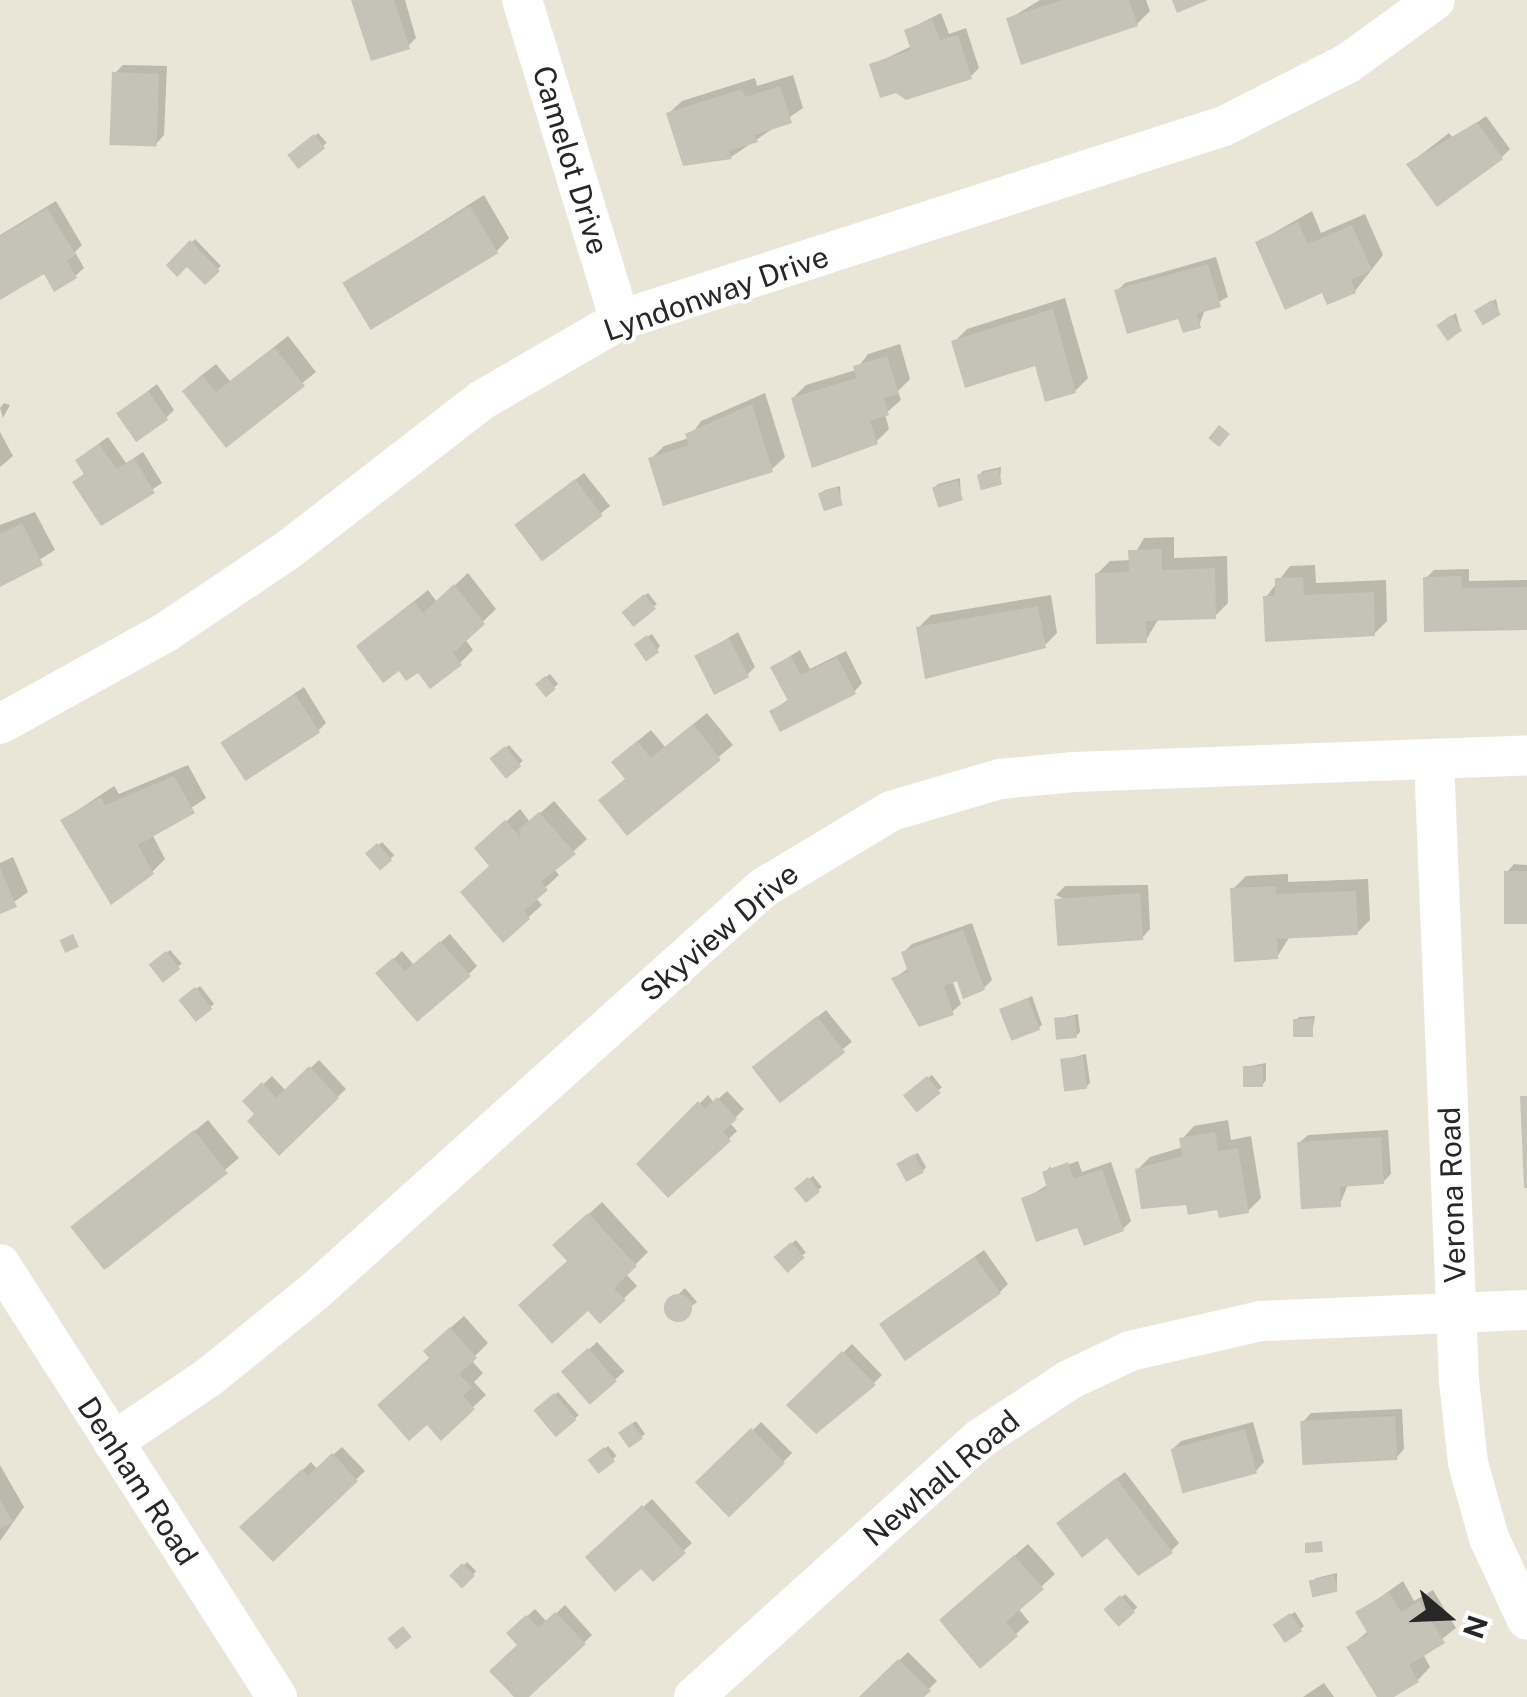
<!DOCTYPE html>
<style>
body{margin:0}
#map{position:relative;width:1527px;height:1697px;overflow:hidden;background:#eae6d7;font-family:"Public Sans",sans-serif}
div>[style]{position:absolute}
.shadow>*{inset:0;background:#0003;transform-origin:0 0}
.building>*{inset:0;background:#c5c2b8;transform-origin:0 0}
.round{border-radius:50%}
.street>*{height:40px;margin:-20px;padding:0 20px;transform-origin:20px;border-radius:20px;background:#fff}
span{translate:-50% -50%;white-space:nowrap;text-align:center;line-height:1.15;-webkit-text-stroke:8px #fff;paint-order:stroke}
.street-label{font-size:30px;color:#272727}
.north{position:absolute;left:1397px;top:1567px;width:100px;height:100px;-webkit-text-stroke:8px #fff;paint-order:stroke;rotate:109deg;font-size:28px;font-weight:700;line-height:40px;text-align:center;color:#272727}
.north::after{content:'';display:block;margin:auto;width:35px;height:45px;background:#272727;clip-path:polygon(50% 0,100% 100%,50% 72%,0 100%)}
</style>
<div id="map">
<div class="shadow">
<i style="clip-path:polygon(354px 0,405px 0,416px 38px,408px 46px)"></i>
<i style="clip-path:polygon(1040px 0,1146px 0,1150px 11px,1137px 24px,1009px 19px)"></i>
<i style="clip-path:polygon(941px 13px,949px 34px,966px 28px,979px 68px,971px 76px,872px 65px,912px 46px,907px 30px)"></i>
<i style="clip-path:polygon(123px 65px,167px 66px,164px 135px,156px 144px,115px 73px)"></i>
<i style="clip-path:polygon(793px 75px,803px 108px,731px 157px,669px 113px,682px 101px,755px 78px,757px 86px)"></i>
<i style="clip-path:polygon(1486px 116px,1510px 149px,1502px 157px,1409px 164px,1449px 133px,1454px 139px)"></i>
<i style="left:318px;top:133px;width:13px;height:35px;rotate:48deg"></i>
<i style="clip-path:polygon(484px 195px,509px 238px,497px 251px,346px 283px)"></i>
<i style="clip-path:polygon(56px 201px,82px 245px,75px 252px,84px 268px,75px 276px,45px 271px,0 298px,0 235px)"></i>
<i style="clip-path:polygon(1312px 211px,1321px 233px,1365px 214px,1383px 255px,1355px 291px,1324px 290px,1258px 242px)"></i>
<i style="clip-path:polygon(195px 239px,221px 266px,205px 281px,188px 263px,169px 265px)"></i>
<i style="clip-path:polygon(1216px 257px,1228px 297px,1205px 309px,1199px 326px,1117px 291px,1125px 283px)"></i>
<i style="clip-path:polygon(1065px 298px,1088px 378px,1075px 391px,1037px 363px,954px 342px,967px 329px)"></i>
<i style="clip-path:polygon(1496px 299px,1499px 313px,1481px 308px)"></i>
<i style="clip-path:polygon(1456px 313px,1460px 328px,1443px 322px)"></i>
<i style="clip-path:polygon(288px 336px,316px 372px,227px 444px,198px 378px,216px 364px,230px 381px)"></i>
<i style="clip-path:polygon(900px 344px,910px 379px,898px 391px,901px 400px,885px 414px,889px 429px,876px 442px,793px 398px,806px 385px,856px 370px,868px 354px)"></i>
<i style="clip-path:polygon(157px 384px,174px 410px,166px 418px,119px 413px)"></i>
<i style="clip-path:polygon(765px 393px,785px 457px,772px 469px,651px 459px,664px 446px,689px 438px,701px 421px)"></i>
<i style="clip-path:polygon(4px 403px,10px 405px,3px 418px,0 408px)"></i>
<i style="clip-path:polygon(0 432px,13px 456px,0 467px)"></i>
<i style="clip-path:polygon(108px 437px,126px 463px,143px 452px,162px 483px,102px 523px,75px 483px,86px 472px,87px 452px)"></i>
<i style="clip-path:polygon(1001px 467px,1000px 482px,979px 475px,983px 471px)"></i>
<i style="clip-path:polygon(584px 473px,610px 506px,544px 559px,526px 518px)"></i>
<i style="clip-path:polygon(960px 478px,961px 498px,935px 487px,938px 484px)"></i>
<i style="clip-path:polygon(840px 486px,841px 503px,821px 493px,825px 490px)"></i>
<i style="clip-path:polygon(35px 512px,55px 550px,0 584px,0 525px)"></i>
<i style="clip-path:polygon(1174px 537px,1174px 558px,1227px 556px,1228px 603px,1215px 616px,1159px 618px,1146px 640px,1097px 574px,1110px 561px,1131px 560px,1144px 538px)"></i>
<i style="clip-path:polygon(1315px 565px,1316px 583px,1386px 580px,1387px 621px,1374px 634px,1266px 597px,1290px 566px)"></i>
<i style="clip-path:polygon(1469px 569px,1469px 581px,1527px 580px,1527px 628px,1426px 578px,1434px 570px)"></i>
<i style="clip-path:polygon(468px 573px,496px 609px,465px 639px,473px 650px,460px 663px,399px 667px,359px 646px,428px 590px,437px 602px)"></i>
<i style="left:648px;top:593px;width:14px;height:31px;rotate:51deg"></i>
<i style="clip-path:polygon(1051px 595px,1057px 633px,1044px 646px,927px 676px,918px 628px,931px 615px)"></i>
<i style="clip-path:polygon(738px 632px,755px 667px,747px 675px,697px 657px)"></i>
<i style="clip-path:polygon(652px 634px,660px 646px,657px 650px,641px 641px)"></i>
<i style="clip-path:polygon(800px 650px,810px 669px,846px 651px,862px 683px,854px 692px,772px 711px,789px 699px,773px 667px)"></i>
<i style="left:550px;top:674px;width:13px;height:16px;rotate:51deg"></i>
<i style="clip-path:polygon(304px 687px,326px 723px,318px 731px,223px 742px)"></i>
<i style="clip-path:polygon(707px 713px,733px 745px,628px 832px,628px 749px,651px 730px,665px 747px)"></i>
<i style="left:509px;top:745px;width:21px;height:21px;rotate:49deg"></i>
<i style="clip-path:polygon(188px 765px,206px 798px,152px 834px,165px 859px,152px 872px,63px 820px,114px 786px,119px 794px)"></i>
<i style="clip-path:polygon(554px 801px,587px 839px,554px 869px,559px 875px,535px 897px,542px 905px,504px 939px,490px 836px,520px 809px,530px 822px)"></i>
<i style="left:382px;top:842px;width:18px;height:18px;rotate:47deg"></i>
<i style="clip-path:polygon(13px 857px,28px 892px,0 912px,0 863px)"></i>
<i style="clip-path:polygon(1514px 864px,1527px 865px,1527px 922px,1506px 873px)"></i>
<i style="clip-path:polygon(1288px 874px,1288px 882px,1368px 879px,1370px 920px,1357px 933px,1290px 936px,1277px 957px,1233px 889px,1246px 876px)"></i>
<i style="clip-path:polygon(1148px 885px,1150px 929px,1142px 938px,1056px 895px,1065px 886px)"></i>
<i style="clip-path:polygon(972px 923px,992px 980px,984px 988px,952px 980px,961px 1004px,952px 1012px,894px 978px,909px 968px,904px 952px,912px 944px)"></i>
<i style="clip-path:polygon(450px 934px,477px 966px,469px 974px,379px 973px,402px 951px,414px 965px)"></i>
<i style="left:170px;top:950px;width:18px;height:24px;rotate:49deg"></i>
<i style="left:200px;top:986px;width:23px;height:23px;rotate:52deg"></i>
<i style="clip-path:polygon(1032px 996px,1042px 1025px,1038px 1028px,1002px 1009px)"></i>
<i style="left:826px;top:1010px;width:41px;height:91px;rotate:51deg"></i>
<i style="clip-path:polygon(1078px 1014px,1080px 1032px,1076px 1036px,1057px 1019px)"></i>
<i style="clip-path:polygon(1315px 1016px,1312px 1034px,1295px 1021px,1299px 1017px)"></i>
<i style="clip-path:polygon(1086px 1054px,1090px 1083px,1086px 1087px,1062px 1060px)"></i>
<i style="clip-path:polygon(319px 1060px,346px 1089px,280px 1152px,246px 1101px,272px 1076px,286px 1091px)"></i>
<i style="clip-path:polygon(1266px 1063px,1266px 1080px,1263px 1084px,1245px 1067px)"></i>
<i style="left:932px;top:1075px;width:16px;height:33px;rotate:52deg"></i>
<i style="clip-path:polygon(727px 1091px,744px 1109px,730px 1123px,737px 1131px,668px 1195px,640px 1164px,708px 1095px,714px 1103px)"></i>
<i style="clip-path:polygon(208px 1120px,239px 1158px,107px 1268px,88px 1217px)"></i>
<i style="clip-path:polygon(1228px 1120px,1231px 1140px,1251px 1136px,1261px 1198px,1248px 1211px,1188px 1202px,1137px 1170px,1150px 1157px,1183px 1147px,1182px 1139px,1194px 1126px)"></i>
<i style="clip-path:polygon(1388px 1130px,1391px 1174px,1383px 1182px,1348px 1184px,1340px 1204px,1299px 1143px,1308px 1135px)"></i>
<i style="clip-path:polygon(918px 1153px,926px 1167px,923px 1171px,903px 1161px)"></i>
<i style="clip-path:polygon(1078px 1161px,1082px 1172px,1111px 1162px,1131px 1221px,1123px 1229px,1079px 1225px,1024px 1199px,1049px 1184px,1044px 1173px,1051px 1166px,1051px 1171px)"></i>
<i style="left:813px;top:1176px;width:14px;height:20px;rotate:51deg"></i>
<i style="clip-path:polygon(602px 1202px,648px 1252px,626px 1274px,637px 1286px,600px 1321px,569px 1232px)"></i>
<i style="left:796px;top:1240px;width:16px;height:26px;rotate:52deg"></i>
<i style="clip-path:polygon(984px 1250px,1008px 1284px,1000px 1292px,881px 1323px)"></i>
<i style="clip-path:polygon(685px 1288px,697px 1302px,675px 1319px,666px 1315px,664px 1308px)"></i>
<i style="clip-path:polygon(464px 1316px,488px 1343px,471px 1360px,483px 1373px,474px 1382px,486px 1395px,441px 1437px,432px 1358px,439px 1338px)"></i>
<i style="left:597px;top:1342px;width:40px;height:44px;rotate:47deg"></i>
<i style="clip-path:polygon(852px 1344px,882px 1375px,874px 1383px,790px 1405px)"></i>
<i style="left:558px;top:1392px;width:31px;height:28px;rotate:48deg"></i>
<i style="clip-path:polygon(1402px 1409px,1404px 1449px,1396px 1458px,1303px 1422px,1311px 1413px)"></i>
<i style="clip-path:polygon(636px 1421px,645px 1434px,641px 1437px,624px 1429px)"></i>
<i style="left:761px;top:1422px;width:44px;height:87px;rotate:45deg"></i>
<i style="clip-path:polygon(1253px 1422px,1264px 1462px,1256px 1471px,1173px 1449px,1181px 1441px)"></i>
<i style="left:608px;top:1446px;width:13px;height:21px;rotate:48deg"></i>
<i style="clip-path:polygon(342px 1447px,365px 1471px,273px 1558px,243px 1527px,311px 1462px,317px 1469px)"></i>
<i style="clip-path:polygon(0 1465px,24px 1507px,0 1541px)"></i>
<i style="clip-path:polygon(1125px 1472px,1179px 1543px,1171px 1551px,1059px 1523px)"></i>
<i style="clip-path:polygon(652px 1499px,692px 1543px,654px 1578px,641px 1565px,588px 1557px)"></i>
<i style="clip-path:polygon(1028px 1544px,1055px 1574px,1018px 1608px,1029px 1622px,1016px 1634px,955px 1607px)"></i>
<i style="left:467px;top:1562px;width:13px;height:21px;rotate:45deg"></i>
<i style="clip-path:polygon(1337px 1573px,1337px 1590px,1312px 1582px,1316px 1578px)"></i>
<i style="clip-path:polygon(1403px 1581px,1414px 1601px,1433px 1590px,1456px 1628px,1423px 1654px,1430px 1667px,1418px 1680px,1380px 1697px,1350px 1647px,1369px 1630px,1358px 1613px)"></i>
<i style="left:1125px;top:1594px;width:18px;height:23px;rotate:47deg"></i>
<i style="clip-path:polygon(565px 1605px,592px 1635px,526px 1697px,517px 1697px,520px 1645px,509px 1633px,535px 1609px,547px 1622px)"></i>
<i style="clip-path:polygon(1295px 1612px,1304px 1626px,1301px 1629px,1279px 1622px)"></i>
<i style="clip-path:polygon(908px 1652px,937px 1681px,921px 1697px,862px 1697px)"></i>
<i style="clip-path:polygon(1324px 1683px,1334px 1697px,1303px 1697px)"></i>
</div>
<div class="building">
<i style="clip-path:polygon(351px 0,394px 0,410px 49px,371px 61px)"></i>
<i style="clip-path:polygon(1062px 0,1129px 0,1138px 26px,1021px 65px,1006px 18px)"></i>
<i style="clip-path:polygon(1172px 0,1208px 0,1177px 13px)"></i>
<i style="clip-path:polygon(932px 19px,940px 40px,958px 35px,972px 79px,906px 100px,896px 93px,880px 98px,869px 64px,911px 50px,904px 30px)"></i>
<i style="left:112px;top:72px;width:47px;height:73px;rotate:2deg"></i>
<i style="clip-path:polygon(780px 86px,792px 123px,755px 135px,758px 142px,729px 151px,732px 159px,683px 166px,666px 113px,742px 89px,745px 97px)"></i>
<i style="clip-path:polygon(1477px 122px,1503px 159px,1437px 207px,1406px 164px)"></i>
<i style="left:314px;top:134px;width:18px;height:34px;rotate:52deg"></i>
<i style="left:470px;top:206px;width:55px;height:149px;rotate:59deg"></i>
<i style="clip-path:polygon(47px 208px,76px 255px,67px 261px,77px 278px,54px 292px,44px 274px,0 300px,0 236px)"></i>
<i style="clip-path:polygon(1298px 222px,1308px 244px,1352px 225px,1372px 270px,1351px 280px,1356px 293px,1327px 305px,1322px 293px,1285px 310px,1255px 242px)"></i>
<i style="clip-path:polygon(190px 240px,220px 271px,205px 285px,187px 267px,177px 277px,166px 265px)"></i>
<i style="clip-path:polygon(1208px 264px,1221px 307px,1197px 314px,1201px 328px,1183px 333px,1178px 319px,1127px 334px,1114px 290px)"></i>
<i style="left:1492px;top:300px;width:17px;height:21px;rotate:59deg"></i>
<i style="clip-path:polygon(1053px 309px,1076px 393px,1045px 402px,1035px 366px,965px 388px,951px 341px)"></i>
<i style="left:1451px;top:315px;width:19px;height:18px;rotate:54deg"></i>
<i style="clip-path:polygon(274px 347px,305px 386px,226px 448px,182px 391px,202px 375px,216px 392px)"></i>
<i style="clip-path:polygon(887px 356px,899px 394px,884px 398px,889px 415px,870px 421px,878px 444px,812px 468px,791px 398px,856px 378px,853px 366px)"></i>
<i style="left:148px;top:391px;width:35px;height:39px;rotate:55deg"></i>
<i style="clip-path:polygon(752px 404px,773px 472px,663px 506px,648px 458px,689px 445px,685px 434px)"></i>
<i style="left:1219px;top:425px;width:14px;height:17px;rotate:39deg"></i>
<i style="clip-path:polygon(99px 444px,117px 469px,134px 458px,155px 493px,101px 526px,72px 482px,84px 474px,75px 460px)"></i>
<i style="left:998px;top:469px;width:16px;height:22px;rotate:75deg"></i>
<i style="left:575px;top:479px;width:46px;height:76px;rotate:53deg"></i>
<i style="left:957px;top:480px;width:21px;height:26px;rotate:73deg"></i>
<i style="left:837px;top:487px;width:19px;height:20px;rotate:72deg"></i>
<i style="clip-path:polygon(22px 523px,43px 565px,0 587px,0 534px)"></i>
<i style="clip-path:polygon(1162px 549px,1162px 570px,1215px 568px,1216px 619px,1146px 621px,1147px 643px,1096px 644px,1095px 573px,1129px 572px,1128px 550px)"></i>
<i style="clip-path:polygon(1461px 576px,1462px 588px,1527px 587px,1527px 630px,1424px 632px,1423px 577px)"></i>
<i style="clip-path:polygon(1303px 577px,1304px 595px,1374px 592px,1375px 636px,1265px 642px,1263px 596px,1275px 596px,1275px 578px)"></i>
<i style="clip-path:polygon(454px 584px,485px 624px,453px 653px,462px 665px,430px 689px,418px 673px,406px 681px,399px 671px,383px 683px,356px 646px,414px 601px,423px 613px)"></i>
<i style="left:644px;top:594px;width:19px;height:29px;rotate:51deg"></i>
<i style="clip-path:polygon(1038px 606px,1046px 648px,925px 679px,916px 627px)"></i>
<i style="left:647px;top:635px;width:21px;height:16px;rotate:55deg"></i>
<i style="left:729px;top:638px;width:44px;height:39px;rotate:63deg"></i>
<i style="clip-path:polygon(791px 656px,801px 675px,837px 657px,856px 694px,780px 732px,769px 711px,788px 701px,770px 667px)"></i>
<i style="left:545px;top:676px;width:17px;height:13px;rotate:50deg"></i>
<i style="left:295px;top:694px;width:46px;height:89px;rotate:57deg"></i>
<i style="clip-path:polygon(693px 724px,721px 760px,627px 836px,598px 800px,625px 779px,611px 762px,637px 741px,651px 758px)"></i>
<i style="left:505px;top:746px;width:26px;height:20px;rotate:51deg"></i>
<i style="clip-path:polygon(174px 776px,195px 813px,138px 845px,154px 874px,111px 905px,60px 820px,101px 797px,105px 805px)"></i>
<i style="clip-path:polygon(539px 812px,576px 854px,541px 882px,548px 890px,524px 911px,530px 919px,503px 943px,460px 892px,489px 866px,474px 848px,505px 820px,520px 837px,519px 829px)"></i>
<i style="left:377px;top:843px;width:23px;height:16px;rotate:49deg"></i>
<i style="clip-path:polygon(0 868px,17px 907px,0 914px)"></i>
<i style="left:1527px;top:871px;width:53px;height:23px;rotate:90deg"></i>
<i style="clip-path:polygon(1276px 886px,1276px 894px,1356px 891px,1358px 935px,1277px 939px,1278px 959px,1234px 962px,1230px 888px)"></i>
<i style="left:1140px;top:893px;width:47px;height:86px;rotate:86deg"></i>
<i style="clip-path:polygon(963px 930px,985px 990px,963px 999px,957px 981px,944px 986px,954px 1015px,919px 1027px,891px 978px,908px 972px,901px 952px)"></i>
<i style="left:73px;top:934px;width:14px;height:15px;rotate:65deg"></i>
<i style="clip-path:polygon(440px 941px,471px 976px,417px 1022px,375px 973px,393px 958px,405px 971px)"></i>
<i style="left:166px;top:951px;width:23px;height:22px;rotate:52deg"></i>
<i style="left:195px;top:987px;width:28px;height:21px;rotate:52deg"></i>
<i style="left:1028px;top:998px;width:34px;height:31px;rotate:69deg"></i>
<i style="left:817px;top:1016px;width:46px;height:83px;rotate:52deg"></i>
<i style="left:1075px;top:1016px;width:22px;height:21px;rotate:85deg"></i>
<i style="left:1313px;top:1019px;width:18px;height:20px;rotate:90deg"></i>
<i style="left:1083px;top:1056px;width:33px;height:23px;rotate:83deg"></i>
<i style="clip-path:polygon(309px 1066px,339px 1098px,279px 1156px,247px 1121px,254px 1114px,242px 1101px,262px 1082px,276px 1098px)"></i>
<i style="left:1243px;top:1066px;width:20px;height:21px"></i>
<i style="left:927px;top:1076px;width:22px;height:31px;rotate:51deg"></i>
<i style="clip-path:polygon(1520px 1096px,1527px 1096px,1527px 1188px,1524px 1188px)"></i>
<i style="clip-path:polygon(717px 1097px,737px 1119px,723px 1132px,731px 1141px,668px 1198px,636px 1164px,698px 1101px,705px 1109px)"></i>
<i style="left:194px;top:1130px;width:55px;height:157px;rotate:52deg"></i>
<i style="clip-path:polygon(1215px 1132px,1218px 1151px,1238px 1148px,1249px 1213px,1219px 1218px,1217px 1210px,1188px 1215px,1186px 1205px,1141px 1209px,1135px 1169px,1182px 1156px,1179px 1138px)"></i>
<i style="clip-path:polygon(1381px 1137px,1384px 1184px,1340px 1187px,1341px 1207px,1301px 1209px,1297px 1142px)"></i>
<i style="left:914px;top:1154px;width:21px;height:20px;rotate:62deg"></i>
<i style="clip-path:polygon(1068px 1162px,1074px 1179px,1102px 1169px,1124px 1231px,1084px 1246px,1077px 1228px,1036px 1242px,1021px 1198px,1047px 1188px,1042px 1172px)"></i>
<i style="left:808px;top:1177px;width:19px;height:18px;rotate:51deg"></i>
<i style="clip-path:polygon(588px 1213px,637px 1266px,614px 1288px,626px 1300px,600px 1324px,588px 1311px,552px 1344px,518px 1305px,567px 1261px,552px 1245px)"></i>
<i style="left:791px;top:1242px;width:21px;height:23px;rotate:49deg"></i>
<i style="left:975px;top:1257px;width:45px;height:117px;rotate:55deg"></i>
<i class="round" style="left:664px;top:1294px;width:28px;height:28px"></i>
<i style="clip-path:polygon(450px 1327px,477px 1358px,459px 1374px,472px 1387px,463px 1396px,475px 1409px,441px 1441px,427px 1425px,409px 1441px,377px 1405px,429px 1358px,423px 1351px)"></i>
<i style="left:588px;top:1348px;width:44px;height:36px;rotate:49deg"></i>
<i style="clip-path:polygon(842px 1351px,876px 1385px,816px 1434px,786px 1405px)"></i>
<i style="left:554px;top:1393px;width:35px;height:27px;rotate:50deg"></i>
<i style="left:1395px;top:1416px;width:44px;height:95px;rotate:87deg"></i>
<i style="left:632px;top:1423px;width:19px;height:17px;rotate:55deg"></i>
<i style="left:751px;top:1428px;width:49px;height:78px;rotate:46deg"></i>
<i style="left:1245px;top:1429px;width:46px;height:77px;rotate:75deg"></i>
<i style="left:604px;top:1447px;width:18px;height:21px;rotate:52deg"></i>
<i style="clip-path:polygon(332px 1453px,358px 1481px,273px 1562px,239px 1527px,302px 1469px,308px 1476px)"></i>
<i style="clip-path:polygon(1116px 1478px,1173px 1553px,1138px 1576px,1107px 1538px,1082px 1558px,1056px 1523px)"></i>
<i style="clip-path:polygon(0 1500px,13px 1522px,0 1529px)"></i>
<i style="clip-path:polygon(642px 1505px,686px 1553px,653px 1582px,641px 1569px,615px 1592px,585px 1557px)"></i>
<i style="clip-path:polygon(1322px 1541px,1323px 1552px,1305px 1553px,1305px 1543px)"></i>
<i style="clip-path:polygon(1014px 1555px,1044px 1589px,1006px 1622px,1018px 1636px,980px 1669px,939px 1620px)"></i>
<i style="left:462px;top:1563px;width:18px;height:18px;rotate:45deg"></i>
<i style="left:1334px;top:1575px;width:17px;height:26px;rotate:77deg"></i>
<i style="clip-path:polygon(1389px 1592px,1401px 1612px,1419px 1601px,1445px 1643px,1409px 1665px,1419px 1682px,1394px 1697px,1377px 1697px,1346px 1647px,1368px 1634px,1355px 1612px)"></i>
<i style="left:1120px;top:1595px;width:23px;height:22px;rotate:49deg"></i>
<i style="clip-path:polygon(555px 1612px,586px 1644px,529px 1697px,514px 1697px,489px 1671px,517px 1645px,506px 1633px,526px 1615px,538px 1628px)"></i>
<i style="left:1290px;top:1613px;width:22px;height:21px;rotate:56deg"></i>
<i style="left:403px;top:1626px;width:14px;height:20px;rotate:51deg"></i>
<i style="clip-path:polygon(898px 1659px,931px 1691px,924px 1697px,859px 1697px)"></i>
</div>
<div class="street">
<i style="left:522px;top:0;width:335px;rotate:73deg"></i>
<i style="left:0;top:724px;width:190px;rotate:-29deg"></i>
<i style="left:166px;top:632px;width:147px;rotate:-33.9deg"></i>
<i style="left:288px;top:550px;width:245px;rotate:-37.7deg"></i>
<i style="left:482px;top:400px;width:160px;rotate:-30.1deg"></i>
<i style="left:620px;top:320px;width:634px;rotate:-17.81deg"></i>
<i style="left:1224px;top:126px;width:139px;rotate:-26.9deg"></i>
<i style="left:1348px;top:63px;width:107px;rotate:-35.9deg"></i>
<i style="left:1434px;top:759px;width:623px;rotate:87.7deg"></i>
<i style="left:1459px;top:1381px;width:82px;rotate:83.7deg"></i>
<i style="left:1468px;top:1463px;width:78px;rotate:74.4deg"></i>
<i style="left:1489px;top:1538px;width:90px;rotate:65.1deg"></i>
<i style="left:0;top:1264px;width:514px;rotate:57.39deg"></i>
<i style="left:113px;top:1442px;width:116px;rotate:-34.1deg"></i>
<i style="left:209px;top:1377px;width:135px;rotate:-39deg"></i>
<i style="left:314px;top:1292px;width:604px;rotate:-41.98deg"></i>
<i style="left:763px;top:888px;width:149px;rotate:-31deg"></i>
<i style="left:891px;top:811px;width:114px;rotate:-16.4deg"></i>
<i style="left:1000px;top:779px;width:74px;rotate:-5.4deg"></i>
<i style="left:1074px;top:772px;width:453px;rotate:-2.1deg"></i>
<i style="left:694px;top:1697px;width:387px;rotate:-42.1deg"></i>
<i style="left:981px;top:1438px;width:105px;rotate:-33.4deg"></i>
<i style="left:1069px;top:1380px;width:68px;rotate:-25.4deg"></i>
<i style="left:1130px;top:1351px;width:134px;rotate:-12.9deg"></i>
<i style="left:1261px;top:1321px;width:266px;rotate:-2.4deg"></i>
</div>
<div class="street-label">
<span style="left:571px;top:160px;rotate:73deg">Camelot Drive</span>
<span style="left:716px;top:293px;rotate:-19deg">Lyndonway Drive</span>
<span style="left:719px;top:932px;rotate:-40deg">Skyview Drive</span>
<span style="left:1452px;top:1195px;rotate:-92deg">Verona Road</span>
<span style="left:941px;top:1478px;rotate:-40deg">Newhall Road</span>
<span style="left:138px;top:1481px;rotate:57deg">Denham Road</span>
</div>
<div class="north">N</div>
</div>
